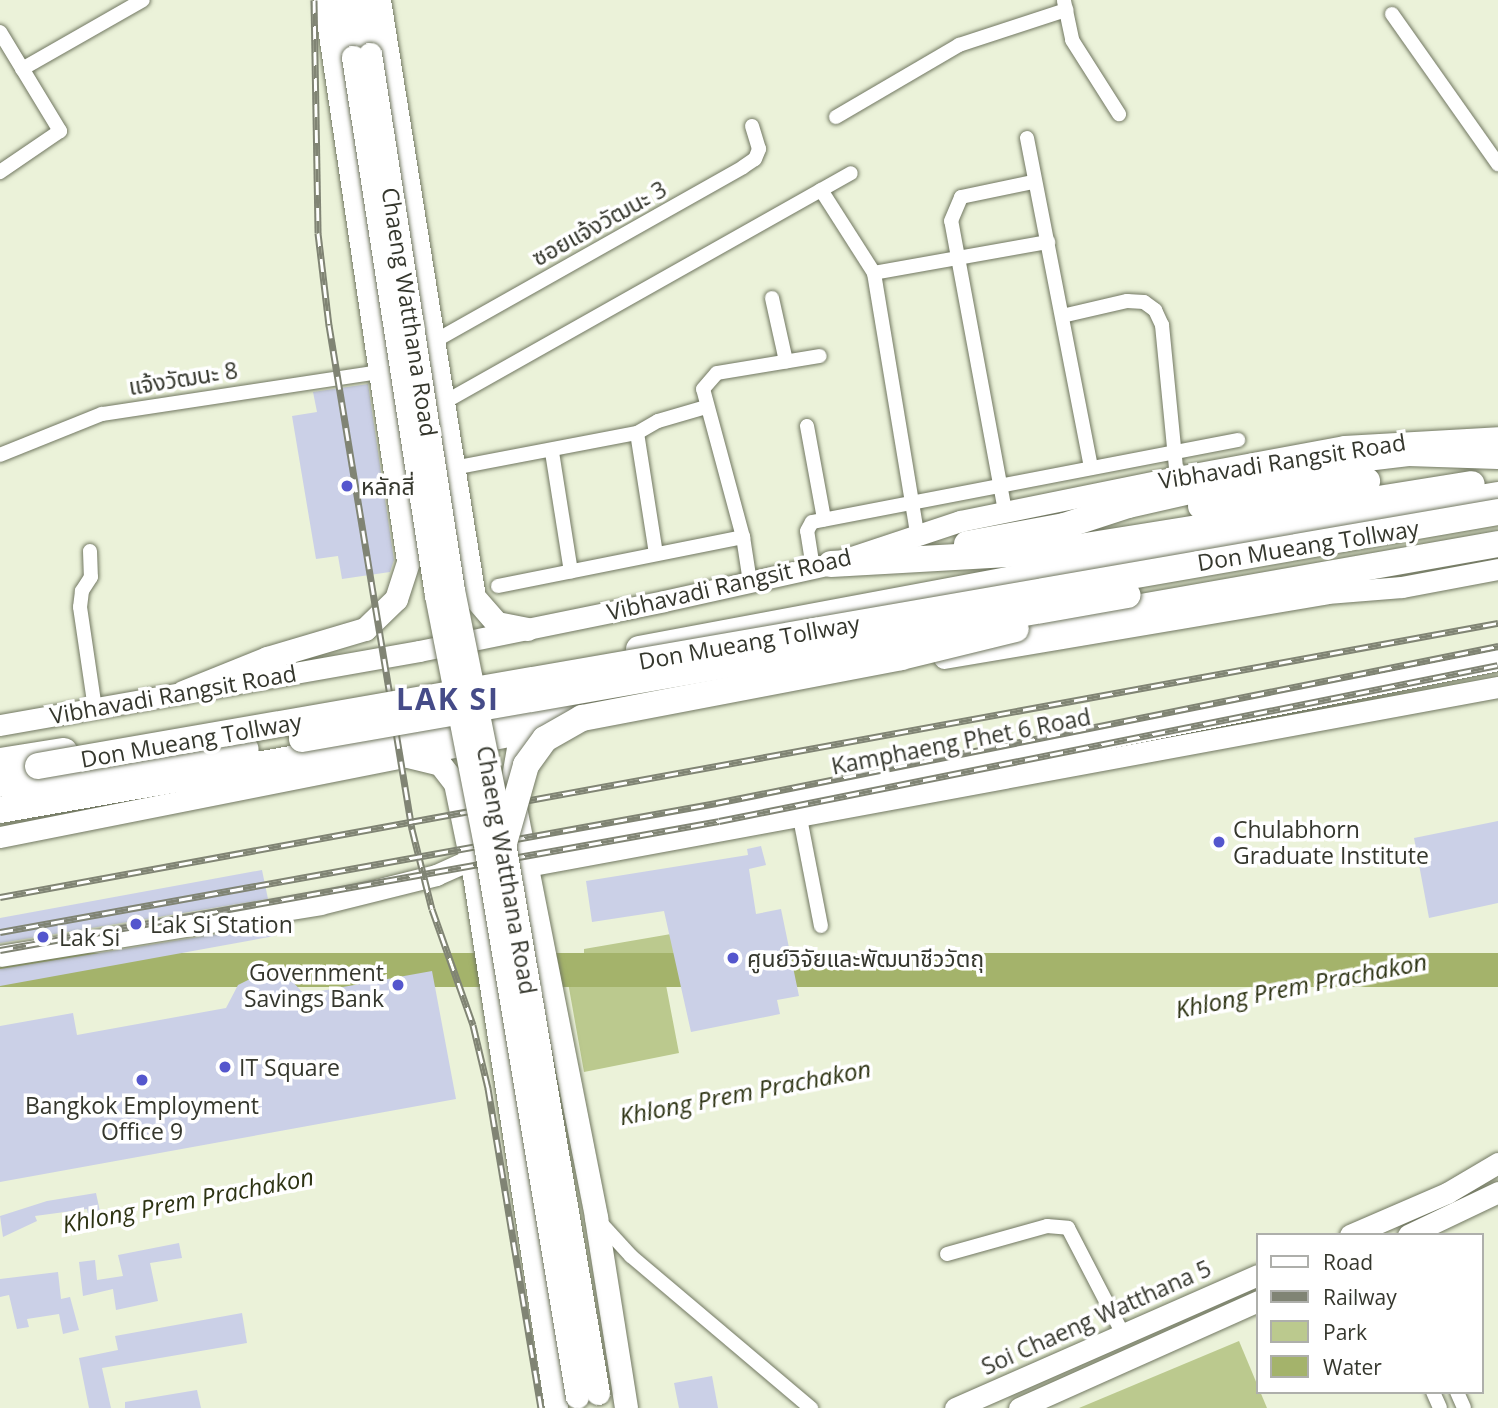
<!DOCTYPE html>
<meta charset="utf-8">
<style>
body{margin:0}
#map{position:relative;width:1498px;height:1408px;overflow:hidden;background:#ebf2d9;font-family:"Open Sans","Noto Sans Thai",sans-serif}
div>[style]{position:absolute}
.green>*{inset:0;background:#bbc98e}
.water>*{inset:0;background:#a4b36b;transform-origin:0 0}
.building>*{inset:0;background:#cbd0e7}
.roads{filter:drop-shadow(0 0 2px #717761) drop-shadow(0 0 2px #717761)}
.street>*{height:14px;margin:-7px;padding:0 7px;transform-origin:7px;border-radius:7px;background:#fff}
.secondary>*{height:21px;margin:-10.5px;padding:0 10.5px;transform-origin:10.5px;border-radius:10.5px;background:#fff}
.primary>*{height:23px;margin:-11.5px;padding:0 11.5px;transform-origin:11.5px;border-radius:11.5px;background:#fff}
.highway>*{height:26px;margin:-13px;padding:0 13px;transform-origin:13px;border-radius:13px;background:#fff}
.rail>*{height:7px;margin-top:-3.5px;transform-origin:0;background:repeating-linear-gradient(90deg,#fff 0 13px,#808474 0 26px);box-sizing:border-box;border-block:2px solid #808474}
.bridges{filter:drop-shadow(0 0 2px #717761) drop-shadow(0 0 2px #717761)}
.primary-bridge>*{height:23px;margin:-11.5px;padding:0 11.5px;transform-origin:11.5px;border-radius:11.5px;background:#fff}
.highway-bridge>*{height:26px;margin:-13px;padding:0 13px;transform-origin:13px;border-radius:13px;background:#fff}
.dots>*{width:19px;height:19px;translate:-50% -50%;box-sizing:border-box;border:4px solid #fff;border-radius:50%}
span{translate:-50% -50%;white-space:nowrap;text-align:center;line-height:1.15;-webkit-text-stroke:7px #fff;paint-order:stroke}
.street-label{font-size:23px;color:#35372d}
.poi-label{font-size:23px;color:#35372d}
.left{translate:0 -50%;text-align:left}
.right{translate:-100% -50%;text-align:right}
.water-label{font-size:24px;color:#2d3313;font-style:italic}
.district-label{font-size:30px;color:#454b88;font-weight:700;letter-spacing:2px}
.legend{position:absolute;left:1256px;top:1233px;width:228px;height:161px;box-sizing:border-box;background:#fff;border:2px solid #aeafab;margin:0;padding:9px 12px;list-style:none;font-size:21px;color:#35372d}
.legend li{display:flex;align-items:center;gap:14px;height:35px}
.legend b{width:35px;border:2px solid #aeafab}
</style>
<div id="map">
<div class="green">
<i style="clip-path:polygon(671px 934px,680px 981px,666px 985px,679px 1053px,584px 1072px,567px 977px,584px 975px,584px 949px)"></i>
<i style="clip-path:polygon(1239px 1341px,1267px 1408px,1079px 1408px)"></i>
</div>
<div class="water">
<i style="left:1498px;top:953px;width:34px;height:1526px;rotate:90deg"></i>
</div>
<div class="building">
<i style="clip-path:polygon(368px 384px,394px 560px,390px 572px,342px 579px,338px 556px,316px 559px,292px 416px,317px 412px,313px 392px)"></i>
<i style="clip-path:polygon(1498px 821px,1498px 903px,1429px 918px,1414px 838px)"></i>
<i style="clip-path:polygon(761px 846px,766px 865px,749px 869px,756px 914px,781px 909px,799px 996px,777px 1000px,780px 1014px,691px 1032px,664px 911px,592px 922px,586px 881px,748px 855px,747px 849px)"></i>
<i style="clip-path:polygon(262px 870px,268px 899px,0 943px,0 918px)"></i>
<i style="clip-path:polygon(273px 925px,275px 936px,0 986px,0 969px)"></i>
<i style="clip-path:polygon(432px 971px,456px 1099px,0 1182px,0 1026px,73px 1013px,77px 1035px,226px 1008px,238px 985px,262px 973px,293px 982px,304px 994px)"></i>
<i style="clip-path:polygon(96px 1193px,101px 1216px,89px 1218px,87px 1209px,35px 1216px,37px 1221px,3px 1237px,0 1216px,47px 1201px)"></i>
<i style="clip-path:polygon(179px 1243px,182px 1258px,150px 1263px,158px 1301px,116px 1310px,113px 1289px,83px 1296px,79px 1262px,95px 1260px,97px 1280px,123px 1276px,118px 1255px)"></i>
<i style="clip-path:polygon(58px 1272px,61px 1299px,70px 1297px,79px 1330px,63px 1334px,59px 1314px,27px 1319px,29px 1327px,17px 1329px,9px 1295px,0 1297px,0 1279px)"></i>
<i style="clip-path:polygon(242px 1313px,247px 1343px,102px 1368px,111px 1408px,89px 1408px,79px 1358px,118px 1350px,115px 1336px)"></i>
<i style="clip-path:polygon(712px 1376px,718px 1408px,679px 1408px,674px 1383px)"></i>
<i style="clip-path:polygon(197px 1390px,201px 1408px,125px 1408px,125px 1402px)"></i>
</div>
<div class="roads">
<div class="street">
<i style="left:1064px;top:1px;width:40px;rotate:78deg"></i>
<i style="left:1072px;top:40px;width:88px;rotate:57.6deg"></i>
<i style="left:1392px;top:14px;width:184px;rotate:54.8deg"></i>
<i style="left:0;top:32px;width:116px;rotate:58.8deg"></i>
<i style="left:60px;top:131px;width:73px;rotate:145.7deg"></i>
<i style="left:22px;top:69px;width:139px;rotate:-29.7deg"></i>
<i style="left:836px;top:117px;width:143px;rotate:-30.3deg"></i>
<i style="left:959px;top:45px;width:113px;rotate:-18.1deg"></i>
<i style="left:1027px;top:138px;width:336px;rotate:79deg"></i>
<i style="left:821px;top:190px;width:98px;rotate:57.4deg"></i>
<i style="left:874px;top:273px;width:265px;rotate:80.6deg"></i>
<i style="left:874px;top:273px;width:177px;rotate:-10.1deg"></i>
<i style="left:772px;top:298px;width:65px;rotate:77.5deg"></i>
<i style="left:1062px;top:316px;width:67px;rotate:-13deg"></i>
<i style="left:1127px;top:301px;width:17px;rotate:3deg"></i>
<i style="left:1144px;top:302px;width:14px;rotate:36deg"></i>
<i style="left:1155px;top:310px;width:17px;rotate:65deg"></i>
<i style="left:1162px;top:325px;width:153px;rotate:84.4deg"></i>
<i style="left:433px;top:342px;width:356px;rotate:-29.4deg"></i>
<i style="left:743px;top:167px;width:14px;rotate:-34deg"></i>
<i style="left:755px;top:159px;width:11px;rotate:-68deg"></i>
<i style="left:759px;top:149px;width:24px;rotate:-107deg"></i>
<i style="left:443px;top:403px;width:468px;rotate:-29.4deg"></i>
<i style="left:807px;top:426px;width:95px;rotate:79.6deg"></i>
<i style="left:552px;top:452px;width:121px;rotate:81deg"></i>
<i style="left:0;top:455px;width:110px;rotate:-21.9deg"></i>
<i style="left:102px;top:414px;width:281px;rotate:-8.6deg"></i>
<i style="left:453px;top:468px;width:187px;rotate:-10.8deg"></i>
<i style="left:1005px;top:511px;width:295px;rotate:-100.5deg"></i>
<i style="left:951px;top:221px;width:26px;rotate:-67deg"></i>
<i style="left:961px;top:197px;width:74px;rotate:-11.8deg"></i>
<i style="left:90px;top:551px;width:26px;rotate:88deg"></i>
<i style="left:91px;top:577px;width:17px;rotate:123deg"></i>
<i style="left:82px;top:591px;width:16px;rotate:97deg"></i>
<i style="left:80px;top:607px;width:102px;rotate:81.6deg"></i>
<i style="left:656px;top:554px;width:122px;rotate:-98.9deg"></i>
<i style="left:637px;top:433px;width:24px;rotate:-30deg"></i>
<i style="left:658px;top:421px;width:50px;rotate:-16.3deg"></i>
<i style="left:813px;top:568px;width:37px;rotate:-99deg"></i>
<i style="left:807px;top:531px;width:10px;rotate:-61deg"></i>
<i style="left:812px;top:522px;width:434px;rotate:-10.9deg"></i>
<i style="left:750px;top:582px;width:46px;rotate:-98.8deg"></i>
<i style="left:743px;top:537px;width:153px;rotate:-105.1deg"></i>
<i style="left:703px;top:389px;width:21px;rotate:-49deg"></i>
<i style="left:717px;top:373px;width:104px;rotate:-9.4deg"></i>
<i style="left:498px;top:586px;width:250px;rotate:-11.3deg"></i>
<i style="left:800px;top:818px;width:110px;rotate:79deg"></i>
<i style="left:597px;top:1219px;width:50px;rotate:47.4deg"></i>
<i style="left:631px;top:1256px;width:236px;rotate:40.2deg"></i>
<i style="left:947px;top:1254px;width:104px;rotate:-15.6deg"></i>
<i style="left:1047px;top:1226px;width:21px;rotate:5deg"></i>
<i style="left:1068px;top:1228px;width:119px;rotate:62.6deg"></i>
<i style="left:1433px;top:1392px;width:17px;rotate:66deg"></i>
<i style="left:1457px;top:1392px;width:17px;rotate:66deg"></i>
</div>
<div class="secondary">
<i style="left:944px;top:658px;width:388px;rotate:-9.6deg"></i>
<i style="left:1327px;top:593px;width:75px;rotate:-4.6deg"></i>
<i style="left:1402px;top:587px;width:98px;rotate:-10.6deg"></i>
<i style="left:0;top:725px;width:425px;rotate:-10deg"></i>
<i style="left:419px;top:651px;width:250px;rotate:-11.5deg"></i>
<i style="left:664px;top:601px;width:171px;rotate:-12.5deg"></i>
<i style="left:831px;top:564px;width:136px;rotate:-18.4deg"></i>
<i style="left:960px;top:521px;width:221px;rotate:-11.5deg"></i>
<i style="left:1177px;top:477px;width:170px;rotate:-10.5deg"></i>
<i style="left:1344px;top:446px;width:154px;rotate:-3.3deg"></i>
<i style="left:0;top:837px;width:555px;rotate:-11.23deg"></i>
<i style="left:511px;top:869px;width:1004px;rotate:-10.45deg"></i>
<i style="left:0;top:956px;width:324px;rotate:-9.2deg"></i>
<i style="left:320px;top:904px;width:120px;rotate:-14deg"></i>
<i style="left:436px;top:875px;width:37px;rotate:-24deg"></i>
<i style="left:470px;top:860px;width:236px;rotate:-10deg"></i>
<i style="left:702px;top:819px;width:812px;rotate:-11.3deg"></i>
<i style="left:1350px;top:1235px;width:106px;rotate:-23.4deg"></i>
<i style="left:1447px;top:1193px;width:59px;rotate:-30.5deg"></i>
<i style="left:1408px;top:1235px;width:100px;rotate:-25.5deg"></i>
<i style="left:955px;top:1408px;width:331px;rotate:-23.7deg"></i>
<i style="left:1019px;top:1408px;width:262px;rotate:-24.1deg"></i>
</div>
<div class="primary">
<i style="left:344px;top:0;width:58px;rotate:81deg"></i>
<i style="left:362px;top:0;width:55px;rotate:81.6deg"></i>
<i style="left:379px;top:0;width:605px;rotate:80.96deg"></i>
<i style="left:474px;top:597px;width:35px;rotate:49deg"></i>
<i style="left:497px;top:623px;width:31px;rotate:11deg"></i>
<i style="left:183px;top:692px;width:91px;rotate:-22deg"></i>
<i style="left:267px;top:658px;width:102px;rotate:-16.5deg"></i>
<i style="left:365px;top:629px;width:43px;rotate:-44.1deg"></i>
<i style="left:396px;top:599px;width:40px;rotate:-72deg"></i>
<i style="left:408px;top:561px;width:567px;rotate:-98.42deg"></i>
<i style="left:534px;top:730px;width:24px;rotate:132deg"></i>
<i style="left:518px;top:748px;width:40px;rotate:100deg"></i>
<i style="left:511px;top:787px;width:439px;rotate:78.8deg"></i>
<i style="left:596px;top:1218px;width:192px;rotate:81deg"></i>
<i style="left:404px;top:755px;width:37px;rotate:14deg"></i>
<i style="left:440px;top:764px;width:24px;rotate:52deg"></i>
<i style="left:455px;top:783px;width:94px;rotate:78.3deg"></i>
<i style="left:474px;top:875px;width:539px;rotate:81.25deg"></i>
</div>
<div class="highway">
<i style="left:1201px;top:506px;width:168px;rotate:-8.6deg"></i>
<i style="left:967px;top:544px;width:99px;rotate:-10.5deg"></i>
<i style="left:1064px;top:526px;width:67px;rotate:-18.2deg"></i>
<i style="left:1128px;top:505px;width:175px;rotate:-12.8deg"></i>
<i style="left:1299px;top:466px;width:110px;rotate:-6.8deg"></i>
<i style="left:1408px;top:453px;width:90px;rotate:1.9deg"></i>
<i style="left:831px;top:564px;width:217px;rotate:-3.2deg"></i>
<i style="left:1048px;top:552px;width:429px;rotate:-9.1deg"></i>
<i style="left:994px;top:633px;width:512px;rotate:-10.01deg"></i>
<i style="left:639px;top:649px;width:489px;rotate:-10.6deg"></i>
<i style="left:1120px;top:559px;width:383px;rotate:-9.6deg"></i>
<i style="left:0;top:761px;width:65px;rotate:-8.9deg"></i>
<i style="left:0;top:784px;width:248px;rotate:-8.1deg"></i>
<i style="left:0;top:810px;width:614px;rotate:-9.94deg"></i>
</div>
</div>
<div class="rail">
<i style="left:314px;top:0;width:233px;rotate:89deg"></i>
<i style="left:318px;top:233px;width:93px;rotate:83.2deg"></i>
<i style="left:329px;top:325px;width:511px;rotate:80.65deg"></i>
<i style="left:412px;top:829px;width:82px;rotate:76deg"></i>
<i style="left:432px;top:909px;width:123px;rotate:70.5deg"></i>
<i style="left:473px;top:1025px;width:65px;rotate:76.6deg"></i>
<i style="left:488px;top:1088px;width:324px;rotate:80.6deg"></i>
<i style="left:0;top:897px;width:1523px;rotate:-10.37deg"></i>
<i style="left:0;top:932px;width:728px;rotate:-10.21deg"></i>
<i style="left:716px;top:803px;width:798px;rotate:-11.35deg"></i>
<i style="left:0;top:950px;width:730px;rotate:-10.17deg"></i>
<i style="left:719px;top:821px;width:794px;rotate:-11.32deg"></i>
</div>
<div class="bridges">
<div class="primary-bridge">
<i style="left:370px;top:54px;width:542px;rotate:81.2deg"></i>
<i style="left:453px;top:590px;width:258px;rotate:78.6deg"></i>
<i style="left:504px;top:843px;width:558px;rotate:80.3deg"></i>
<i style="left:353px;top:57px;width:544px;rotate:81.23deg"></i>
<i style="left:436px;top:595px;width:260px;rotate:78.9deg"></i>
<i style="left:486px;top:850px;width:554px;rotate:80.54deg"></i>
</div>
<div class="highway-bridge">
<i style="left:302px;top:739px;width:838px;rotate:-9.89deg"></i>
<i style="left:38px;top:766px;width:1482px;rotate:-9.87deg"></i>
<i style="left:504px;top:843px;width:81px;rotate:-74.2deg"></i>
<i style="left:526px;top:765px;width:32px;rotate:-54deg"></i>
<i style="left:545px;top:739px;width:43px;rotate:-29.6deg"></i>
<i style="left:582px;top:718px;width:325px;rotate:-10.8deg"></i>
<i style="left:901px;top:657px;width:118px;rotate:-13.7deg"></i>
</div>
</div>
<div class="dots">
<i style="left:347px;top:486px;background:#5456cd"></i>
<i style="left:1219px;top:842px;background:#5456cd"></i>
<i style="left:136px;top:924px;background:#5456cd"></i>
<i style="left:43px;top:937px;background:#5456cd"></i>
<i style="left:733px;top:958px;background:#5456cd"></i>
<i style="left:398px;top:985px;background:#5456cd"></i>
<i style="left:225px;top:1067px;background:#5456cd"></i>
<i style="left:142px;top:1080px;background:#5456cd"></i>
</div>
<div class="street-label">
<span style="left:599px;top:223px;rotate:-29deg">ซอยแจ้งวัฒนะ 3</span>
<span style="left:410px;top:312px;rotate:81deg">Chaeng Watthana Road</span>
<span style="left:183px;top:378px;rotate:-9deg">แจ้งวัฒนะ 8</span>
<span style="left:1282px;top:461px;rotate:-9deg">Vibhavadi Rangsit Road</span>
<span style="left:1308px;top:545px;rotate:-9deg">Don Mueang Tollway</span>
<span style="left:729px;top:584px;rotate:-13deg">Vibhavadi Rangsit Road</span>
<span style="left:749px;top:642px;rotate:-10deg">Don Mueang Tollway</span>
<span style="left:173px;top:694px;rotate:-10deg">Vibhavadi Rangsit Road</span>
<span style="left:191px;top:740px;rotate:-10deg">Don Mueang Tollway</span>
<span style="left:961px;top:741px;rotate:-11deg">Kamphaeng Phet 6 Road</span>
<span style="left:507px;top:870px;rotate:80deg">Chaeng Watthana Road</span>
<span style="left:1096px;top:1317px;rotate:-24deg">Soi Chaeng Watthana 5</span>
</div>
<div class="poi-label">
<span class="left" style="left:361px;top:486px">หลักสี่</span>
<span class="left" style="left:1233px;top:842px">Chulabhorn<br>Graduate Institute</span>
<span class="left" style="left:150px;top:924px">Lak Si Station</span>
<span class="left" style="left:59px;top:937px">Lak Si</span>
<span class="left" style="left:747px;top:958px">ศูนย์วิจัยและพัฒนาชีววัตถุ</span>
<span class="right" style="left:384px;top:985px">Government<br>Savings Bank</span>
<span class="left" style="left:239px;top:1067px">IT Square</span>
<span style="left:142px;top:1118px">Bangkok Employment<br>Office 9</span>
</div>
<div class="water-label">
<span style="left:1301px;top:985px;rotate:-11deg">Khlong Prem Prachakon</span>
<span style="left:745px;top:1092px;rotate:-11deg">Khlong Prem Prachakon</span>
<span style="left:188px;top:1200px;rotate:-11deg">Khlong Prem Prachakon</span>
</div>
<div class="district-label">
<span style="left:448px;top:699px">LAK SI</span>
</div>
<ul class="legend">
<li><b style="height:9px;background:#fff"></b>Road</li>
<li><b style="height:9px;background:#808474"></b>Railway</li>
<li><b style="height:19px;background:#bbc98e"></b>Park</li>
<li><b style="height:19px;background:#a4b36b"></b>Water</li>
</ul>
</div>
